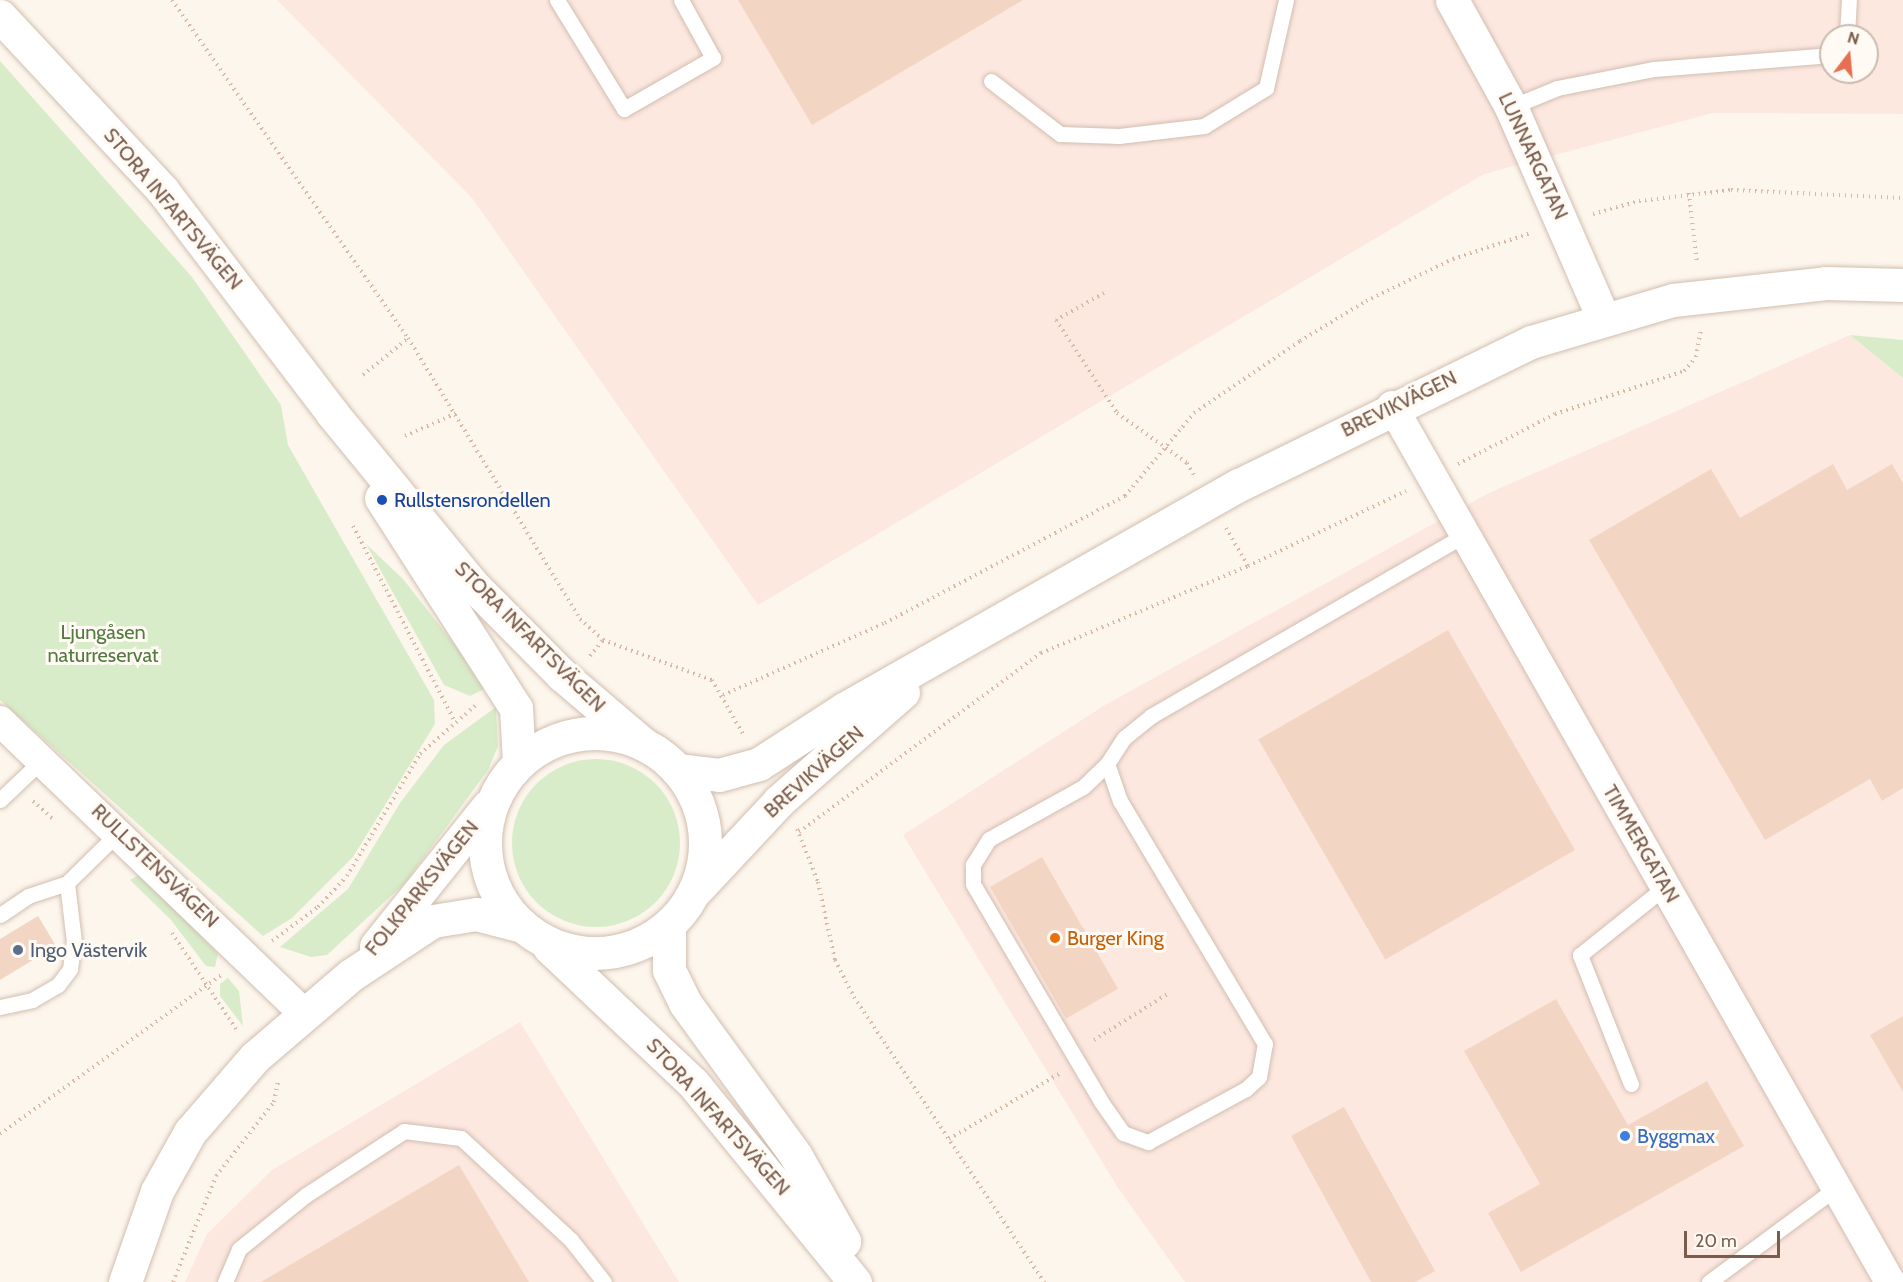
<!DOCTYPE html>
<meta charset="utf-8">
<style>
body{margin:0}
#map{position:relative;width:1903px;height:1282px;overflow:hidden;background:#fdf6ec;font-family:Cabin,sans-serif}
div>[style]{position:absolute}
.commercial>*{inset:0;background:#fde8e0}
.green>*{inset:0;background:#d8ecc9}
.round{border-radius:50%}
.building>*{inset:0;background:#f3d5c3;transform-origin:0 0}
.path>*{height:4px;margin-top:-2px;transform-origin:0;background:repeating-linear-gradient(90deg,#d9b8a5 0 1.5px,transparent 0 6px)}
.roads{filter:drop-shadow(0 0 2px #d1beb0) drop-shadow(0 0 2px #d1beb0)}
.lane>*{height:15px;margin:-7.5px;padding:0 7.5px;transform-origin:7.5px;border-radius:7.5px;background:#fff}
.street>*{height:30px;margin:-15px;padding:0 15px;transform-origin:15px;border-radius:15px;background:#fff}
.secondary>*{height:33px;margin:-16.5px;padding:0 16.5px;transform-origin:16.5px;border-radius:16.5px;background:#fff}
.secondary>.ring{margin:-16.5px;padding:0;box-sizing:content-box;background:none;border:33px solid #fff;border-radius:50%}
.dots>*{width:16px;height:16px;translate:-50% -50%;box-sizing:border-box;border:3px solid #fffaf3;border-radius:50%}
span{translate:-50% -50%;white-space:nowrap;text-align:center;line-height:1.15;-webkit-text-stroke:6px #fffaf3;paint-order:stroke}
.street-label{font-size:20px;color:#7a5c4d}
.transit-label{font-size:20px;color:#164399}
.left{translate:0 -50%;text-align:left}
.park-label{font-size:20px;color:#537a41}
.food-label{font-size:20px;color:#c56008}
.service-label{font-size:20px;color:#4e5e75}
.shop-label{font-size:20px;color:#366cbe}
.north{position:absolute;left:1819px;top:24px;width:60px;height:60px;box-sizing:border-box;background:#fffaf3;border:2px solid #cabbb1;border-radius:50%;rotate:16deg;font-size:16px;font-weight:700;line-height:24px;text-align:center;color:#7a5c4d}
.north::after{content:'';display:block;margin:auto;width:21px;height:27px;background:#e76f51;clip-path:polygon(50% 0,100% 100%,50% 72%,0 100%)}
.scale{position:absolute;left:1684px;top:1231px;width:96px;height:27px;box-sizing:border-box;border:3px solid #7a5c4d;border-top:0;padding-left:8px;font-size:18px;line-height:21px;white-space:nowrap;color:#7a5c4d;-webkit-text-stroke:4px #fffaf3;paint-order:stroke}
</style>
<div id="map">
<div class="commercial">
<i style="clip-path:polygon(evenodd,277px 0,1903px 0,1903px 114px,1713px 113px,1484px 174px,758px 605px,472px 198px,277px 0,1831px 36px,1867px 36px,1867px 72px,1831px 72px,1831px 36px)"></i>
<i style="clip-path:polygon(1850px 335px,1903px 378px,1903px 1282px,1185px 1282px,1118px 1188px,903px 835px,1105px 705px,1489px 493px)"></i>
<i style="clip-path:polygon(520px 1022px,679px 1282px,185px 1282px,207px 1234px,272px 1170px)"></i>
</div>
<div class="green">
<i style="clip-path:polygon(0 61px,192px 277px,281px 405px,288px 445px,434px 700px,435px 724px,353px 857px,292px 918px,263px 936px,0 700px)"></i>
<i style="clip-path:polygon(1850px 335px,1903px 340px,1903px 378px)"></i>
<i style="clip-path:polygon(366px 544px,403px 579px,488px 687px,470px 696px,444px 685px)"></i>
<i style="clip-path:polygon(496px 707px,498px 746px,488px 770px,405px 883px,327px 955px,311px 957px,280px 947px,348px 889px,400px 803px,444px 745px)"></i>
<i class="round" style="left:512px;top:759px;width:168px;height:168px"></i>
<i style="clip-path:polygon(141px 874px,218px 954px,215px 967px,206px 966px,171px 920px,130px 880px)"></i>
<i style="clip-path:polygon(228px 978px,239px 991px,243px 1026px,220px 996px,220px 984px)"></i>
</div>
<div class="building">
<i style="clip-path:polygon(738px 0,1023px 0,812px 125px)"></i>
<i style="clip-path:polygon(1833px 464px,1847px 490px,1892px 464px,1903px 483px,1903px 788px,1882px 801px,1870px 779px,1765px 840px,1589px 540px,1711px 469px,1740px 518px)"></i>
<i style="left:1448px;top:630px;width:254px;height:219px;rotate:60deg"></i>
<i style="left:1042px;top:857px;width:152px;height:60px;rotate:60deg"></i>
<i style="clip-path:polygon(38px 916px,56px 946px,0 980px,0 939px)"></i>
<i style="clip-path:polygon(1556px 999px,1628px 1125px,1707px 1081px,1744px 1146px,1521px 1272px,1488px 1213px,1540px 1184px,1464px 1051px)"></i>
<i style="clip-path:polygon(1903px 1016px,1903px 1092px,1870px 1035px)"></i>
<i style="clip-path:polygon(1344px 1107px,1435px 1271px,1415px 1282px,1371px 1282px,1291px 1136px)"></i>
<i style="clip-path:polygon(459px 1165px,529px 1282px,261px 1282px)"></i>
</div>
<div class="path">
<i style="left:172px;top:0;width:412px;rotate:55.1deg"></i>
<i style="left:408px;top:338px;width:329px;rotate:58.5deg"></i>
<i style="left:580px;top:619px;width:31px;rotate:42deg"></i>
<i style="left:603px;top:640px;width:116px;rotate:20.2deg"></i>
<i style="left:712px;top:680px;width:62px;rotate:60.1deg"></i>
<i style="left:1689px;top:193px;width:71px;rotate:83.6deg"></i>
<i style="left:1593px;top:214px;width:48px;rotate:-15.8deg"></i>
<i style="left:1639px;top:201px;width:93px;rotate:-6.8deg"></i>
<i style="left:1731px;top:190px;width:172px;rotate:2.7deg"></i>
<i style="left:1104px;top:293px;width:55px;rotate:150.6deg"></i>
<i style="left:1056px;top:320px;width:111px;rotate:56.7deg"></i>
<i style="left:1117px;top:413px;width:86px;rotate:35.5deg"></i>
<i style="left:1187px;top:463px;width:14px;rotate:60deg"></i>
<i style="left:363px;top:375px;width:58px;rotate:-39.4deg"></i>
<i style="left:405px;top:436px;width:57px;rotate:-23.9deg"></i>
<i style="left:1458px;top:464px;width:109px;rotate:-27.3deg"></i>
<i style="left:1555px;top:414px;width:136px;rotate:-18.4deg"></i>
<i style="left:1684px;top:371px;width:18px;rotate:-49deg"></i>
<i style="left:1696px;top:357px;width:29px;rotate:-80deg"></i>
<i style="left:353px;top:526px;width:221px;rotate:62.5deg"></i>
<i style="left:1226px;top:528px;width:44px;rotate:59.9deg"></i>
<i style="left:590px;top:656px;width:21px;rotate:-51deg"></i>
<i style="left:723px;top:695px;width:177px;rotate:-24deg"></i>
<i style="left:885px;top:623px;width:272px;rotate:-27.9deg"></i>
<i style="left:1125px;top:496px;width:108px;rotate:-50.3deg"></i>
<i style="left:1194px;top:413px;width:128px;rotate:-34.2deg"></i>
<i style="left:1300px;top:341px;width:77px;rotate:-31.2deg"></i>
<i style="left:1366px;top:301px;width:97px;rotate:-25.8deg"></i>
<i style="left:1453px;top:259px;width:82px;rotate:-18.4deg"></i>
<i style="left:33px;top:801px;width:28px;rotate:42deg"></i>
<i style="left:797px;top:829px;width:57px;rotate:68.4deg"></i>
<i style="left:818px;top:882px;width:80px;rotate:77.7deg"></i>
<i style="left:835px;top:960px;width:42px;rotate:62.8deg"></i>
<i style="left:854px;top:997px;width:343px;rotate:56.3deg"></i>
<i style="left:799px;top:832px;width:301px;rotate:-36.5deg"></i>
<i style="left:1041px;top:653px;width:225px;rotate:-22.8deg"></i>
<i style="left:1248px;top:566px;width:175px;rotate:-25.4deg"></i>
<i style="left:172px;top:933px;width:119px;rotate:56.3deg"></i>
<i style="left:272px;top:941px;width:57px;rotate:-36.5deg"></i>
<i style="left:318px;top:907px;width:42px;rotate:-46.9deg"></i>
<i style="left:347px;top:876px;width:142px;rotate:-59.1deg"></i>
<i style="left:420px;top:754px;width:74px;rotate:-41.2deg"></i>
<i style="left:1094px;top:1040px;width:89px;rotate:-32.1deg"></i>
<i style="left:0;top:1134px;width:272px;rotate:-35.7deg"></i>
<i style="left:949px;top:1139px;width:128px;rotate:-30.6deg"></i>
<i style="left:173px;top:1282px;width:114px;rotate:-67.9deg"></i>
<i style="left:216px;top:1176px;width:94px;rotate:-51.9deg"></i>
<i style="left:274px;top:1102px;width:21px;rotate:-79deg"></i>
</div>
<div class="roads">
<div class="lane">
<i style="left:557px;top:0;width:128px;rotate:58.4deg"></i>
<i style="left:624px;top:109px;width:103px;rotate:-29.8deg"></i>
<i style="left:713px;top:58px;width:66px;rotate:-118.9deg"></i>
<i style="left:1847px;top:36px;width:36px;rotate:-87deg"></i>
<i style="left:991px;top:81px;width:87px;rotate:37.5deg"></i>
<i style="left:1060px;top:134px;width:59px;rotate:1.9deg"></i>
<i style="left:1119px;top:136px;width:86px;rotate:-6.7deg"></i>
<i style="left:1204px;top:126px;width:73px;rotate:-31.5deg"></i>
<i style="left:1266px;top:88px;width:90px;rotate:-77.2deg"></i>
<i style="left:1511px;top:107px;width:50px;rotate:-22.4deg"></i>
<i style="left:1557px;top:88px;width:99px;rotate:-11.1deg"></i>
<i style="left:1654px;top:69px;width:178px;rotate:-4.5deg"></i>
<i style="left:1107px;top:764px;width:33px;rotate:136deg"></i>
<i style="left:1083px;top:787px;width:107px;rotate:151deg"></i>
<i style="left:989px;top:839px;width:31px;rotate:122deg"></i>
<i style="left:973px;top:865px;width:19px;rotate:90deg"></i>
<i style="left:973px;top:884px;width:254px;rotate:59.5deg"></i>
<i style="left:1102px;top:1103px;width:37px;rotate:55deg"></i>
<i style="left:1123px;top:1133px;width:27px;rotate:20deg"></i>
<i style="left:1148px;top:1142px;width:111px;rotate:-28.4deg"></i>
<i style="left:1246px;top:1089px;width:18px;rotate:-43deg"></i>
<i style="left:1259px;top:1077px;width:34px;rotate:-80deg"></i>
<i style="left:1265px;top:1044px;width:283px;rotate:-120.8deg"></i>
<i style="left:1120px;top:801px;width:39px;rotate:-109deg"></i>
<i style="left:1107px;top:764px;width:31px;rotate:-57deg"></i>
<i style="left:1124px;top:738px;width:35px;rotate:-39deg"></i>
<i style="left:1151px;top:716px;width:362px;rotate:-30deg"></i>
<i style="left:0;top:800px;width:58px;rotate:-43.6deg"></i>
<i style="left:0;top:915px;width:34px;rotate:-34deg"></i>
<i style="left:28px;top:896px;width:41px;rotate:-18.4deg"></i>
<i style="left:67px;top:883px;width:74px;rotate:-44.5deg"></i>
<i style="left:0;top:1007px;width:33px;rotate:-12deg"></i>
<i style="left:32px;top:1000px;width:30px;rotate:-30deg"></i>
<i style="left:58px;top:985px;width:20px;rotate:-53deg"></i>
<i style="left:70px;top:969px;width:27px;rotate:-82deg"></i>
<i style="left:74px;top:942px;width:59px;rotate:-96.8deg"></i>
<i style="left:1631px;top:1084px;width:139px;rotate:-111.6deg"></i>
<i style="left:1580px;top:955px;width:109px;rotate:-38.7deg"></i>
<i style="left:225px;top:1282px;width:36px;rotate:-67deg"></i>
<i style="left:239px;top:1249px;width:86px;rotate:-38.9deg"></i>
<i style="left:306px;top:1195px;width:117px;rotate:-33.1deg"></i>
<i style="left:404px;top:1131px;width:57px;rotate:7deg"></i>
<i style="left:461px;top:1138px;width:150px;rotate:42.8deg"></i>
<i style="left:571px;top:1240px;width:53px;rotate:51.8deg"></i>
<i style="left:1709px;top:1282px;width:158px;rotate:-36.5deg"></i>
</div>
<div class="street">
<i style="left:1392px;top:406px;width:1008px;rotate:60.38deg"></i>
<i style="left:0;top:721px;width:424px;rotate:43.9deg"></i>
</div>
<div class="secondary">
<i style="left:1452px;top:0;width:122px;rotate:61.1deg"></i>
<i style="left:1511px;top:107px;width:230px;rotate:66.4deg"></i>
<i style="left:0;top:16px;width:239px;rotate:47deg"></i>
<i style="left:163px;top:191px;width:279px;rotate:52.7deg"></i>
<i style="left:332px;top:413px;width:221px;rotate:50.7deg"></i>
<i style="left:472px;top:584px;width:128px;rotate:45.3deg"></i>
<i style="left:562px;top:675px;width:106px;rotate:40.4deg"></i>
<i style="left:381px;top:498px;width:250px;rotate:57.3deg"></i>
<i style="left:516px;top:708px;width:55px;rotate:86.9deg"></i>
<i class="ring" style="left:485px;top:733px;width:187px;height:187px"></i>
<i style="left:677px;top:770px;width:42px;rotate:6.8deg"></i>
<i style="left:719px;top:775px;width:41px;rotate:-15.4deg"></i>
<i style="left:759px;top:764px;width:101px;rotate:-32.9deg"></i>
<i style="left:844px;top:709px;width:454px;rotate:-29.6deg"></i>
<i style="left:1239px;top:485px;width:325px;rotate:-26.1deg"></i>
<i style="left:1531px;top:342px;width:148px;rotate:-16.5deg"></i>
<i style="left:1673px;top:300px;width:154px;rotate:-6.3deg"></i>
<i style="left:1826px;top:283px;width:77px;rotate:1.5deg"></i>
<i style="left:698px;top:888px;width:119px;rotate:-47deg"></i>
<i style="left:779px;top:801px;width:165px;rotate:-41.3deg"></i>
<i style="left:669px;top:926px;width:44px;rotate:90deg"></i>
<i style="left:669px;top:970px;width:37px;rotate:64deg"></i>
<i style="left:685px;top:1003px;width:189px;rotate:54deg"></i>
<i style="left:796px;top:1156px;width:98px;rotate:60.5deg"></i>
<i style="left:376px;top:946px;width:179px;rotate:-51.3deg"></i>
<i style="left:549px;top:947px;width:198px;rotate:43.4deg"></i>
<i style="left:693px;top:1083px;width:257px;rotate:50.9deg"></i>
<i style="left:125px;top:1282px;width:96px;rotate:-70.6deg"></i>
<i style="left:157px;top:1191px;width:68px;rotate:-60.8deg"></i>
<i style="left:190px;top:1132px;width:99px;rotate:-49.1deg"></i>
<i style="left:255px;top:1057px;width:126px;rotate:-40.5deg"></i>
<i style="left:351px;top:975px;width:98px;rotate:-33.4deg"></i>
<i style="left:433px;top:921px;width:44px;rotate:-9.2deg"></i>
<i style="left:476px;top:914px;width:48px;rotate:14.6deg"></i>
</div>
</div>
<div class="dots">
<i style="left:382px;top:500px;background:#1a4fb4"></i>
<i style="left:1055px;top:938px;background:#e8710a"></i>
<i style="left:18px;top:950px;background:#5c6f8a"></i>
<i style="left:1625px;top:1136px;background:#3f7fe0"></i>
</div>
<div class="street-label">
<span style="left:1533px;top:156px;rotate:65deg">LUNNARGATAN</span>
<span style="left:173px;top:209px;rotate:50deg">STORA INFARTSVÄGEN</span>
<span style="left:1399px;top:404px;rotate:-26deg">BREVIKVÄGEN</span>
<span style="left:530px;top:637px;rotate:45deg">STORA INFARTSVÄGEN</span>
<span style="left:814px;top:772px;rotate:-42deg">BREVIKVÄGEN</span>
<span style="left:1641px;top:844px;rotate:60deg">TIMMERGATAN</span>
<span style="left:155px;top:866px;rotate:44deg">RULLSTENSVÄGEN</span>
<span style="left:422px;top:888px;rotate:-51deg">FOLKPARKSVÄGEN</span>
<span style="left:718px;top:1117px;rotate:48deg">STORA INFARTSVÄGEN</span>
</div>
<div class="transit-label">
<span class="left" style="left:394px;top:500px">Rullstensrondellen</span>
</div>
<div class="park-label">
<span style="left:103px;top:644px">Ljungåsen<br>naturreservat</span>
</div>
<div class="food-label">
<span class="left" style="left:1067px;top:938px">Burger King</span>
</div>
<div class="service-label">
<span class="left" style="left:30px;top:950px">Ingo Västervik</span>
</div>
<div class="shop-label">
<span class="left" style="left:1637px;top:1136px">Byggmax</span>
</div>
<div class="north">N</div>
<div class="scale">20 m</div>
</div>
